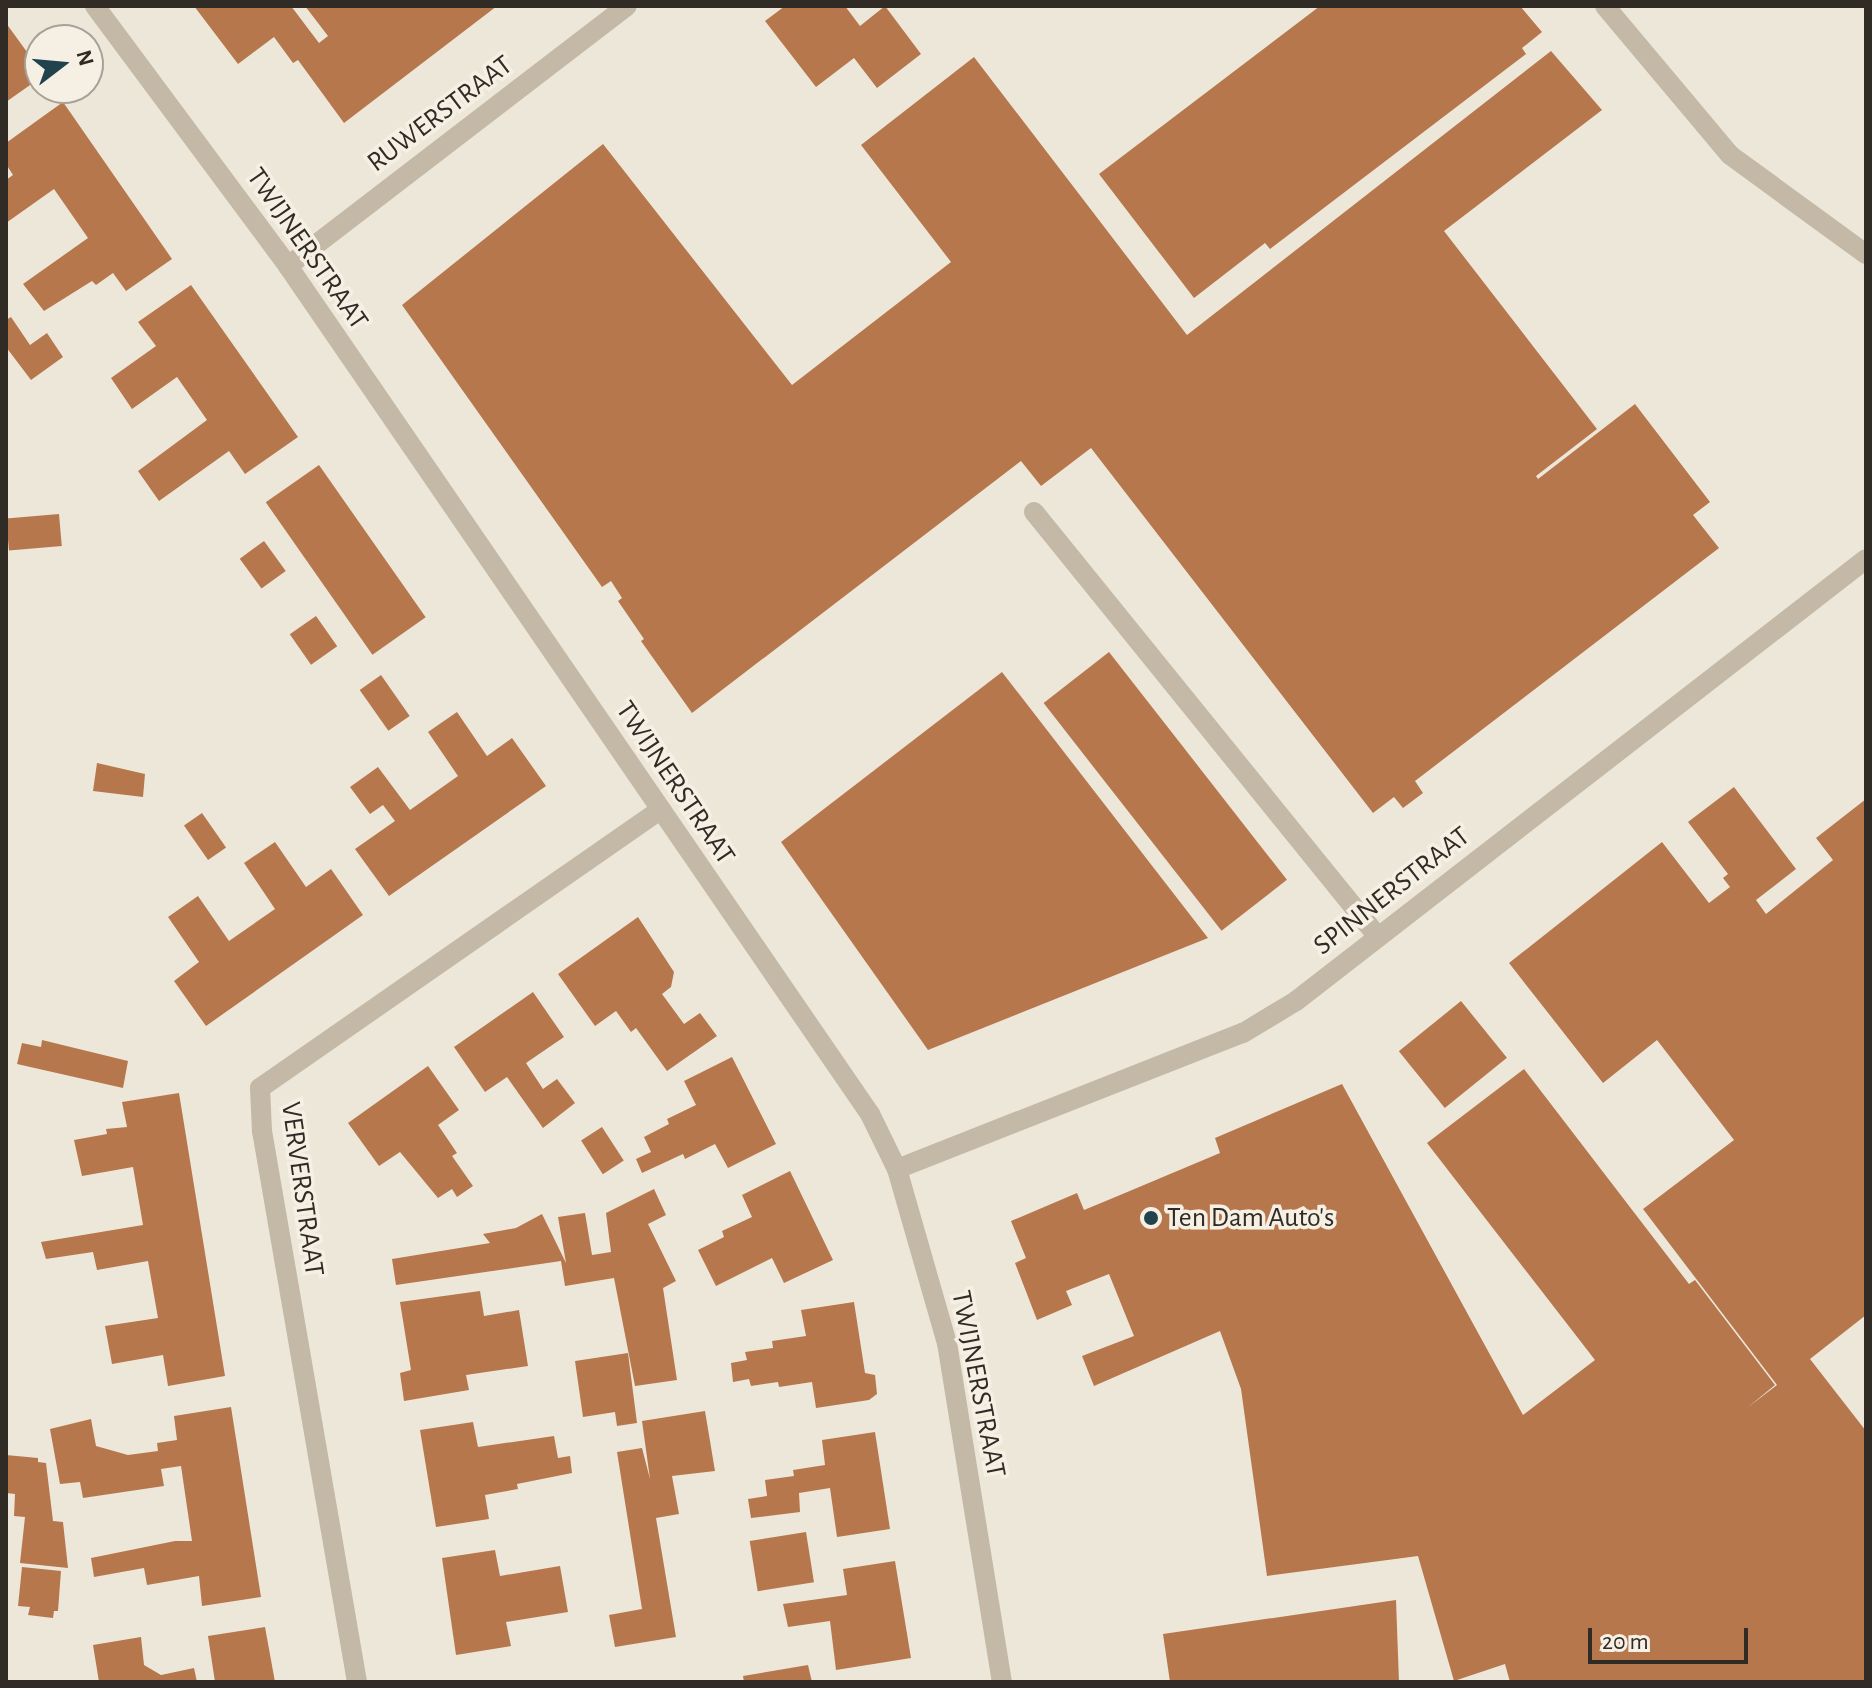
<!DOCTYPE html>
<style>
body{margin:0}
#map{position:relative;width:1872px;height:1688px;overflow:hidden;background:#ede7d9;font-family:"Alegreya Sans",sans-serif}
div>[style]{position:absolute}
.building>*{inset:0;background:#b7774d;transform-origin:0 0}
.lane>*{height:20px;margin:-10px;padding:0 10px;transform-origin:10px;border-radius:10px;background:#c4b8a6}
.street>*{height:20px;margin:-10px;padding:0 10px;transform-origin:10px;border-radius:10px;background:#c4b8a6}
.dots>*{width:22px;height:22px;translate:-50% -50%;box-sizing:border-box;border:4px solid #f6f0e4;border-radius:50%}
span{translate:-50% -50%;white-space:nowrap;text-align:center;line-height:1.15;-webkit-text-stroke:7px #f6f0e4;paint-order:stroke}
.street-label{font-size:28px;color:#312b26}
.poi-label{font-size:28px;color:#312b26}
.left{translate:0 -50%;text-align:left}
.frame{position:absolute;inset:0;border:8px solid #312b26;pointer-events:none}
.north{position:absolute;left:24px;top:24px;width:80px;height:80px;box-sizing:border-box;background:#f6f0e4;border:2px solid #a7a198;border-radius:50%;rotate:74deg;font-size:22px;font-weight:700;line-height:32px;text-align:center;color:#312b26}
.north::after{content:'';display:block;margin:auto;width:28px;height:36px;background:#21434d;clip-path:polygon(50% 0,100% 100%,50% 72%,0 100%)}
.scale{position:absolute;left:1588px;top:1628px;width:160px;height:36px;box-sizing:border-box;border:4px solid #312b26;border-top:0;padding-left:10px;font-size:24px;line-height:28px;white-space:nowrap;color:#312b26;-webkit-text-stroke:6px #f6f0e4;paint-order:stroke}
</style>
<div id="map">
<div class="building">
<i style="clip-path:polygon(194px 6px,291px 6px,319px 43px,328px 36px,305px 6px,497px 6px,344px 123px,298px 60px,293px 63px,274px 37px,238px 64px)"></i>
<i style="clip-path:polygon(785px 6px,845px 6px,860px 26px,885px 6px,921px 54px,877px 88px,854px 58px,816px 87px,765px 21px)"></i>
<i style="clip-path:polygon(1320px 6px,1520px 6px,1542px 32px,1522px 48px,1526px 54px,1270px 249px,1265px 243px,1194px 298px,1099px 174px)"></i>
<i style="clip-path:polygon(6px 23px,40px 70px,40px 78px,6px 102px)"></i>
<i style="clip-path:polygon(1551px 51px,1602px 110px,1444px 231px,1597px 429px,1536px 476px,1538px 479px,1635px 404px,1710px 502px,1693px 515px,1719px 548px,1415px 781px,1423px 793px,1403px 808px,1394px 797px,1373px 813px,1091px 448px,1041px 486px,1021px 461px,692px 713px,641px 641px,644px 639px,618px 601px,622px 598px,611px 581px,602px 587px,402px 305px,603px 144px,792px 385px,951px 262px,861px 145px,974px 57px,1187px 335px)"></i>
<i style="clip-path:polygon(63px 102px,172px 259px,126px 291px,113px 273px,96px 285px,92px 281px,44px 311px,23px 284px,88px 238px,54px 189px,6px 223px,6px 180px,13px 175px,6px 164px,6px 143px)"></i>
<i style="clip-path:polygon(191px 285px,298px 437px,245px 474px,229px 451px,159px 501px,138px 471px,207px 420px,177px 377px,132px 409px,111px 378px,156px 346px,138px 322px)"></i>
<i style="clip-path:polygon(11px 317px,30px 345px,47px 333px,63px 357px,31px 380px,6px 347px,6px 320px)"></i>
<i style="left:319px;top:465px;width:186px;height:65px;rotate:55deg"></i>
<i style="left:59px;top:514px;width:32px;height:53px;rotate:85deg"></i>
<i style="left:264px;top:541px;width:37px;height:30px;rotate:54deg"></i>
<i style="left:316px;top:616px;width:37px;height:32px;rotate:55deg"></i>
<i style="left:1109px;top:652px;width:289px;height:83px;rotate:52deg"></i>
<i style="clip-path:polygon(1002px 672px,1208px 938px,928px 1050px,781px 842px)"></i>
<i style="left:381px;top:675px;width:50px;height:26px;rotate:55deg"></i>
<i style="clip-path:polygon(457px 712px,487px 756px,512px 738px,546px 786px,389px 896px,355px 849px,395px 821px,383px 805px,370px 814px,350px 787px,378px 767px,410px 810px,458px 776px,428px 732px)"></i>
<i style="clip-path:polygon(97px 763px,145px 774px,143px 797px,93px 791px)"></i>
<i style="clip-path:polygon(1734px 787px,1796px 869px,1756px 900px,1766px 914px,1833px 860px,1816px 838px,1866px 799px,1866px 1315px,1810px 1359px,1866px 1431px,1866px 1682px,1510px 1682px,1505px 1664px,1454px 1681px,1418px 1556px,1267px 1576px,1241px 1389px,1220px 1331px,1094px 1386px,1082px 1356px,1134px 1336px,1109px 1274px,1066px 1291px,1072px 1305px,1037px 1320px,1015px 1263px,1026px 1258px,1011px 1221px,1077px 1193px,1084px 1210px,1113px 1198px,1220px 1153px,1215px 1138px,1342px 1084px,1523px 1415px,1595px 1360px,1427px 1143px,1524px 1069px,1689px 1284px,1695px 1280px,1775px 1385px,1747px 1408px,1777px 1385px,1643px 1209px,1734px 1140px,1657px 1040px,1603px 1083px,1509px 963px,1662px 842px,1709px 903px,1730px 887px,1723px 878px,1728px 874px,1688px 822px)"></i>
<i style="left:202px;top:813px;width:42px;height:22px;rotate:55deg"></i>
<i style="clip-path:polygon(275px 842px,306px 887px,331px 869px,363px 915px,206px 1026px,174px 981px,199px 962px,168px 917px,198px 896px,229px 941px,275px 909px,244px 863px)"></i>
<i style="clip-path:polygon(638px 917px,674px 972px,671px 987px,662px 994px,684px 1024px,700px 1013px,717px 1036px,667px 1071px,636px 1028px,631px 1032px,616px 1011px,595px 1026px,558px 974px)"></i>
<i style="clip-path:polygon(533px 992px,564px 1037px,526px 1063px,543px 1089px,557px 1079px,575px 1103px,543px 1128px,507px 1077px,485px 1092px,454px 1047px)"></i>
<i style="left:1461px;top:1001px;width:73px;height:80px;rotate:51deg"></i>
<i style="clip-path:polygon(42px 1040px,128px 1061px,123px 1088px,17px 1064px,22px 1043px,41px 1047px)"></i>
<i style="clip-path:polygon(732px 1057px,776px 1144px,728px 1168px,715px 1144px,685px 1159px,683px 1154px,642px 1173px,636px 1159px,651px 1152px,644px 1137px,669px 1124px,667px 1119px,696px 1105px,684px 1081px)"></i>
<i style="clip-path:polygon(428px 1066px,459px 1110px,438px 1125px,457px 1153px,452px 1156px,473px 1186px,457px 1197px,452px 1189px,438px 1198px,400px 1152px,379px 1166px,348px 1123px)"></i>
<i style="clip-path:polygon(179px 1093px,225px 1376px,168px 1386px,163px 1355px,112px 1364px,105px 1326px,158px 1318px,148px 1261px,97px 1270px,93px 1252px,46px 1259px,41px 1242px,143px 1225px,133px 1167px,82px 1176px,74px 1140px,107px 1134px,106px 1129px,127px 1127px,122px 1102px)"></i>
<i style="left:602px;top:1127px;width:40px;height:25px;rotate:57deg"></i>
<i style="clip-path:polygon(790px 1171px,833px 1260px,784px 1283px,772px 1258px,716px 1286px,698px 1250px,724px 1237px,722px 1231px,752px 1217px,742px 1195px)"></i>
<i style="clip-path:polygon(654px 1189px,666px 1215px,648px 1224px,676px 1281px,663px 1288px,677px 1380px,635px 1386px,614px 1278px,565px 1286px,561px 1261px,396px 1285px,392px 1259px,490px 1243px,483px 1234px,516px 1228px,542px 1214px,566px 1263px,558px 1217px,585px 1213px,592px 1255px,611px 1252px,606px 1213px)"></i>
<i style="clip-path:polygon(480px 1291px,484px 1316px,519px 1310px,528px 1366px,466px 1375px,469px 1390px,404px 1401px,400px 1373px,411px 1370px,400px 1302px)"></i>
<i style="clip-path:polygon(854px 1302px,865px 1373px,875px 1375px,877px 1394px,869px 1400px,816px 1408px,812px 1382px,779px 1387px,778px 1382px,751px 1386px,749px 1379px,733px 1382px,731px 1363px,747px 1360px,745px 1352px,773px 1348px,772px 1341px,806px 1336px,801px 1310px)"></i>
<i style="clip-path:polygon(628px 1353px,637px 1423px,617px 1426px,615px 1412px,583px 1417px,575px 1361px)"></i>
<i style="clip-path:polygon(231px 1407px,261px 1597px,202px 1606px,199px 1576px,147px 1585px,144px 1568px,94px 1577px,91px 1558px,175px 1541px,192px 1541px,181px 1466px,161px 1469px,164px 1486px,83px 1498px,80px 1482px,60px 1484px,50px 1429px,91px 1419px,96px 1446px,128px 1455px,158px 1451px,157px 1443px,177px 1440px,174px 1416px)"></i>
<i style="clip-path:polygon(705px 1411px,715px 1471px,672px 1476px,679px 1514px,656px 1518px,676px 1637px,615px 1647px,609px 1615px,642px 1609px,617px 1452px,642px 1448px,650px 1479px,642px 1421px)"></i>
<i style="clip-path:polygon(473px 1422px,478px 1447px,554px 1436px,558px 1458px,570px 1456px,572px 1473px,517px 1484px,518px 1489px,485px 1495px,489px 1519px,436px 1527px,420px 1430px)"></i>
<i style="clip-path:polygon(875px 1432px,890px 1529px,837px 1537px,830px 1488px,799px 1493px,800px 1512px,751px 1518px,748px 1499px,767px 1496px,765px 1480px,794px 1476px,793px 1470px,825px 1465px,822px 1440px)"></i>
<i style="clip-path:polygon(6px 1455px,38px 1458px,38px 1462px,46px 1463px,53px 1521px,63px 1522px,68px 1568px,20px 1563px,25px 1517px,14px 1516px,15px 1494px,6px 1493px)"></i>
<i style="left:806px;top:1532px;width:51px;height:57px;rotate:81deg"></i>
<i style="clip-path:polygon(495px 1550px,500px 1576px,560px 1566px,568px 1612px,506px 1622px,511px 1646px,456px 1655px,442px 1558px)"></i>
<i style="clip-path:polygon(895px 1561px,911px 1658px,836px 1670px,830px 1621px,788px 1627px,783px 1604px,847px 1595px,843px 1569px)"></i>
<i style="clip-path:polygon(22px 1567px,61px 1571px,58px 1611px,54px 1611px,53px 1618px,28px 1615px,30px 1607px,18px 1606px)"></i>
<i style="clip-path:polygon(1396px 1600px,1399px 1682px,1170px 1682px,1163px 1634px)"></i>
<i style="clip-path:polygon(265px 1627px,275px 1682px,215px 1682px,208px 1636px)"></i>
<i style="clip-path:polygon(141px 1637px,144px 1665px,161px 1675px,194px 1668px,197px 1682px,99px 1682px,93px 1645px)"></i>
<i style="clip-path:polygon(808px 1665px,812px 1682px,744px 1682px,743px 1676px)"></i>
</div>
<div class="lane">
<i style="left:1034px;top:512px;width:547px;rotate:51.01deg"></i>
</div>
<div class="street">
<i style="left:95px;top:6px;width:324px;rotate:53.4deg"></i>
<i style="left:288px;top:266px;width:1029px;rotate:55.54deg"></i>
<i style="left:870px;top:1114px;width:61px;rotate:63.9deg"></i>
<i style="left:897px;top:1169px;width:181px;rotate:74deg"></i>
<i style="left:947px;top:1343px;width:343px;rotate:80.8deg"></i>
<i style="left:1605px;top:6px;width:194px;rotate:50deg"></i>
<i style="left:1730px;top:155px;width:168px;rotate:36.1deg"></i>
<i style="left:288px;top:266px;width:427px;rotate:-37.5deg"></i>
<i style="left:897px;top:1169px;width:372px;rotate:-21.5deg"></i>
<i style="left:1243px;top:1033px;width:62px;rotate:-31.1deg"></i>
<i style="left:1296px;top:1001px;width:721px;rotate:-37.79deg"></i>
<i style="left:357px;top:1682px;width:559px;rotate:-99.78deg"></i>
<i style="left:262px;top:1131px;width:43px;rotate:-92.7deg"></i>
<i style="left:260px;top:1088px;width:486px;rotate:-34.8deg"></i>
</div>
<div class="dots">
<i style="left:1151px;top:1218px;background:#21434d"></i>
</div>
<div class="street-label">
<span style="left:440px;top:114px;rotate:-37deg">RUWERSTRAAT</span>
<span style="left:307px;top:249px;rotate:55deg">TWIJNERSTRAAT</span>
<span style="left:675px;top:783px;rotate:56deg">TWIJNERSTRAAT</span>
<span style="left:1392px;top:891px;rotate:-38deg">SPINNERSTRAAT</span>
<span style="left:302px;top:1189px;rotate:82deg">VERVERSTRAAT</span>
<span style="left:978px;top:1384px;rotate:79deg">TWIJNERSTRAAT</span>
</div>
<div class="poi-label">
<span class="left" style="left:1167px;top:1218px">Ten Dam Auto's</span>
</div>
<div class="frame"></div>
<div class="north">N</div>
<div class="scale">20 m</div>
</div>
